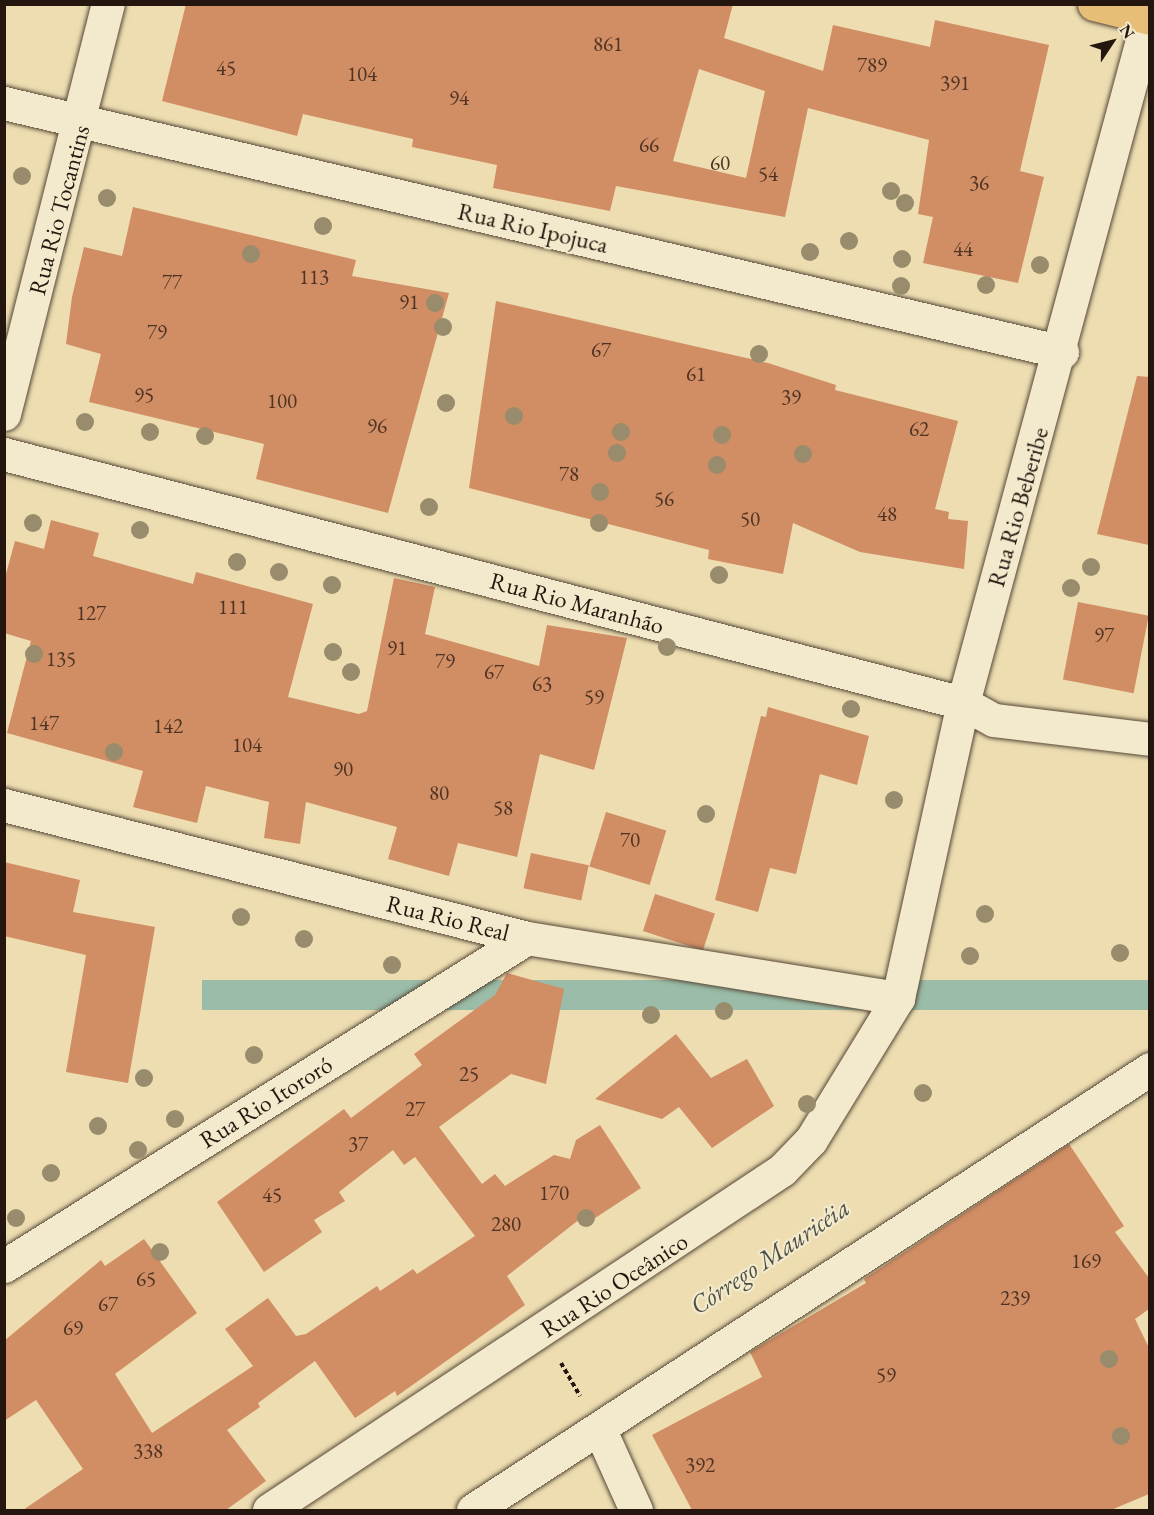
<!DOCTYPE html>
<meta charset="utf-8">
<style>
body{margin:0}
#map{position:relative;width:1154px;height:1515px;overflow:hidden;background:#edddb1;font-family:"EB Garamond",serif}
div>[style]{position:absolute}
.water>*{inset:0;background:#9abca8;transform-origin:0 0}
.building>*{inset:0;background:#d18d64;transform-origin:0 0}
.path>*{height:4px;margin-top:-2px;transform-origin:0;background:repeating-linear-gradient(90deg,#24160e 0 4.5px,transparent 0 7.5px)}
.roads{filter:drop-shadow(0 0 2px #564837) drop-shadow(0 0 2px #564837)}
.minor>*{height:33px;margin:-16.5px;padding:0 16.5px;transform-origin:16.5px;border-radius:16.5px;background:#f3e9cc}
.major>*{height:33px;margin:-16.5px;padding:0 16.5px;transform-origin:16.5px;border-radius:16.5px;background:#e6be78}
.trees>*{width:18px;height:18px;margin:-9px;border-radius:50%;background:#988c6c}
span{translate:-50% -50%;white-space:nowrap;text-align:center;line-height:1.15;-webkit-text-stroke:4.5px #f3e9cc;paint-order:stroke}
.number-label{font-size:21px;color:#4f3424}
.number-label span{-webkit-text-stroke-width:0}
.street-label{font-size:24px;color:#24160e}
.water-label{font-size:26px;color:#4d5044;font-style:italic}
.frame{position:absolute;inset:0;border:6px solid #24160e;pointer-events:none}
.north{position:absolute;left:1082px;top:12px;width:60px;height:60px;-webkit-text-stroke:4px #f3e9cc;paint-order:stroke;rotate:55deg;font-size:16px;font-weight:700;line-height:24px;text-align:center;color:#24160e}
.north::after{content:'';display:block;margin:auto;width:21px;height:27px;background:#24160e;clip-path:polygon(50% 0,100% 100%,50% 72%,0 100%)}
</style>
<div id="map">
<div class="water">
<i style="left:1149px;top:980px;width:30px;height:947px;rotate:90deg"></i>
</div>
<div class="building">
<i style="clip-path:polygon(evenodd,186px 4px,733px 4px,724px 38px,823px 71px,833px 25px,930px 47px,935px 20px,1049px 45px,1020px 171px,1044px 177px,1018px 283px,923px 263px,933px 217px,918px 214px,929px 140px,808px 108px,785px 217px,616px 186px,610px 211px,493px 188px,497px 165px,412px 147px,413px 139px,303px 114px,297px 136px,162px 101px,186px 4px,699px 69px,765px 91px,746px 178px,673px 161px,699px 69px)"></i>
<i style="clip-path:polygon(133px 207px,356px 260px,352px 276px,449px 293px,388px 513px,256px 479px,264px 444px,89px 402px,101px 354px,66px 344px,72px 297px,84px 247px,122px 256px)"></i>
<i style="clip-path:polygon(496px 301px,768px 363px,836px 385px,835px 390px,958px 421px,935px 509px,949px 512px,948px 519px,968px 521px,964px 569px,860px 552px,793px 523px,783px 574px,708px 559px,709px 550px,469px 488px)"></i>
<i style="clip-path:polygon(1137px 376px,1149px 377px,1149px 545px,1097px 534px)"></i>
<i style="clip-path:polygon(51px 520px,99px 533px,93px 556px,193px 584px,196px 572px,313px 604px,288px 697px,359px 714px,367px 711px,394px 578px,435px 587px,425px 634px,539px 666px,547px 625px,627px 638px,594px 770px,540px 754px,517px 857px,458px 843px,449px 876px,388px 859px,397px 827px,306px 802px,300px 844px,264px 838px,269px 802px,206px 786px,197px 823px,133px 807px,143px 771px,7px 733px,31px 641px,4px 633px,4px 581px,15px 541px,44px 549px)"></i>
<i style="left:1078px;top:602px;width:72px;height:79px;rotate:11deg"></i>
<i style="clip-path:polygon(768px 707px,869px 736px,857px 785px,820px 774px,796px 874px,770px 868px,758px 912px,715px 900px,761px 716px,766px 717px)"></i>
<i style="left:606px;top:812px;width:63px;height:57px;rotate:17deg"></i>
<i style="left:531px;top:853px;width:59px;height:36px;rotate:12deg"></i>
<i style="clip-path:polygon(4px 862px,80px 880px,73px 912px,155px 927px,128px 1083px,66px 1072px,86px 955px,4px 936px)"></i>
<i style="left:655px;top:894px;width:63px;height:39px;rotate:18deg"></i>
<i style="clip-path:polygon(507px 973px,564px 989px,546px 1084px,511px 1074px,439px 1127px,482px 1184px,495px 1174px,505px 1186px,554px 1155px,570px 1159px,576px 1140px,600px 1125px,641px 1188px,589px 1222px,585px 1215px,507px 1276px,525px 1305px,397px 1396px,395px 1391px,355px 1418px,315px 1361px,258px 1403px,260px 1407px,227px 1430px,266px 1481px,226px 1510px,23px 1510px,83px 1469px,36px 1400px,4px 1421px,4px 1341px,101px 1260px,105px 1266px,144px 1239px,197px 1313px,115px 1374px,152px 1433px,253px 1366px,225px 1329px,268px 1298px,296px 1336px,306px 1334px,377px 1286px,380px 1291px,413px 1269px,417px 1274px,475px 1236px,415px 1157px,404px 1165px,393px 1150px,339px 1192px,345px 1201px,314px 1220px,322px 1232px,264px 1272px,217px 1202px,344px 1109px,351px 1118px,422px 1065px,414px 1054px,495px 995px)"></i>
<i style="clip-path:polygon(676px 1034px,711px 1078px,747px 1059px,774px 1106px,712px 1148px,679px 1107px,662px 1119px,595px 1099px)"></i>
<i style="clip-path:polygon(1069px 1144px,1124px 1226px,1115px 1232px,1149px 1278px,1149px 1309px,1135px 1319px,1149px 1348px,1149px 1494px,1111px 1510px,692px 1510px,652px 1435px,762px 1377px,750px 1352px,866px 1283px,864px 1279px)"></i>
</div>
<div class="path">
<i style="left:561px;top:1363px;width:38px;rotate:60deg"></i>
</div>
<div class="roads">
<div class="minor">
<i style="left:4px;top:103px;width:1087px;rotate:13.24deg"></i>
<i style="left:4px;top:414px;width:423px;rotate:-75.8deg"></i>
<i style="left:4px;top:454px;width:991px;rotate:14.56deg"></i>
<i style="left:963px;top:703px;width:35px;rotate:29deg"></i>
<i style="left:994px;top:720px;width:157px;rotate:6.9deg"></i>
<i style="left:4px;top:805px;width:540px;rotate:14.27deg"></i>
<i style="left:527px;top:938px;width:376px;rotate:9.2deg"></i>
<i style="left:4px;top:1266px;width:617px;rotate:-32.09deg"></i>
<i style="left:600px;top:1430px;width:88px;rotate:65.8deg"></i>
<i style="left:269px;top:1510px;width:615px;rotate:-33.54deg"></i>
<i style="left:782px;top:1170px;width:42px;rotate:-46deg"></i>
<i style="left:811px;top:1140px;width:167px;rotate:-58.5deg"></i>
<i style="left:898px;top:998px;width:302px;rotate:-77.6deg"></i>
<i style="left:963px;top:703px;width:710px;rotate:-74.89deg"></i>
<i style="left:473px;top:1510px;width:808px;rotate:-33.08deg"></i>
</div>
<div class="major">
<i style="left:1094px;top:4px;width:58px;rotate:14deg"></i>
</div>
</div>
<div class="trees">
<i style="left:22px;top:176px"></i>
<i style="left:891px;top:191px"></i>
<i style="left:107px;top:198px"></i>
<i style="left:905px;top:203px"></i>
<i style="left:323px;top:226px"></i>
<i style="left:849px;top:241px"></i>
<i style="left:810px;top:252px"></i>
<i style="left:251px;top:254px"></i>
<i style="left:902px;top:259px"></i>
<i style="left:1040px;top:265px"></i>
<i style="left:986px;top:285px"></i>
<i style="left:901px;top:286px"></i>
<i style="left:435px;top:303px"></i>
<i style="left:443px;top:327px"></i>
<i style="left:759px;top:354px"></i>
<i style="left:446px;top:403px"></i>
<i style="left:514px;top:416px"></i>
<i style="left:85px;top:422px"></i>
<i style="left:150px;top:432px"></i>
<i style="left:621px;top:432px"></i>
<i style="left:722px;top:435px"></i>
<i style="left:205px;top:436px"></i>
<i style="left:617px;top:453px"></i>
<i style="left:803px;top:454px"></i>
<i style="left:717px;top:465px"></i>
<i style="left:600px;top:492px"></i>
<i style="left:429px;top:507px"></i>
<i style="left:33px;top:523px"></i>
<i style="left:599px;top:523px"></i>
<i style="left:140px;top:530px"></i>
<i style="left:237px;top:562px"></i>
<i style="left:1091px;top:567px"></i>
<i style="left:279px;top:572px"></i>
<i style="left:719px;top:575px"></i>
<i style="left:332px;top:585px"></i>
<i style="left:1071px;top:588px"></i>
<i style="left:667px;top:647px"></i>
<i style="left:333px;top:652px"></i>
<i style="left:34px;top:654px"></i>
<i style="left:351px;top:672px"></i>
<i style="left:851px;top:709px"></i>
<i style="left:114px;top:752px"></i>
<i style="left:894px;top:800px"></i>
<i style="left:706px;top:814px"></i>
<i style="left:985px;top:914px"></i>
<i style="left:241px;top:917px"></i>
<i style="left:304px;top:939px"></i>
<i style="left:1120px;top:953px"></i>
<i style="left:970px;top:956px"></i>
<i style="left:392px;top:965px"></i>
<i style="left:724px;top:1011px"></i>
<i style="left:651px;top:1015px"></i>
<i style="left:254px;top:1055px"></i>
<i style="left:144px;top:1078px"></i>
<i style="left:923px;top:1093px"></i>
<i style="left:807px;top:1104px"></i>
<i style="left:175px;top:1119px"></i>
<i style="left:98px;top:1126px"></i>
<i style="left:138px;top:1150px"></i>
<i style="left:51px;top:1173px"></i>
<i style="left:16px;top:1218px"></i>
<i style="left:586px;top:1218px"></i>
<i style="left:160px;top:1252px"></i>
<i style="left:1109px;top:1359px"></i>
<i style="left:1121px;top:1436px"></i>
</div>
<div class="number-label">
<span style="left:608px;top:44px">861</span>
<span style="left:872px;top:65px">789</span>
<span style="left:226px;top:68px">45</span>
<span style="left:362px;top:74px">104</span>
<span style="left:955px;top:83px">391</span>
<span style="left:459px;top:98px">94</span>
<span style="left:649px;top:145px">66</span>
<span style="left:720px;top:163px">60</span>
<span style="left:768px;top:174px">54</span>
<span style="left:979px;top:183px">36</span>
<span style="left:963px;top:249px">44</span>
<span style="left:314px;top:277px">113</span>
<span style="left:172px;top:282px">77</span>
<span style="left:409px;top:302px">91</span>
<span style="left:157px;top:332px">79</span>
<span style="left:601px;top:350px">67</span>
<span style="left:696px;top:374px">61</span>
<span style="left:144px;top:395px">95</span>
<span style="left:791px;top:397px">39</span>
<span style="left:282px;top:401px">100</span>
<span style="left:377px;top:426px">96</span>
<span style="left:919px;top:429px">62</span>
<span style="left:569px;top:474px">78</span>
<span style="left:664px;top:499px">56</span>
<span style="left:887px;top:514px">48</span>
<span style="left:750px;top:519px">50</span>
<span style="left:233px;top:607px">111</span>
<span style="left:91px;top:613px">127</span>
<span style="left:1104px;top:635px">97</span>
<span style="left:397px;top:648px">91</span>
<span style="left:61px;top:659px">135</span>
<span style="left:445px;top:661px">79</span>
<span style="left:494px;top:672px">67</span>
<span style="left:542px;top:684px">63</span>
<span style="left:594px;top:697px">59</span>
<span style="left:44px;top:723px">147</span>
<span style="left:168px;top:726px">142</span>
<span style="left:247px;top:745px">104</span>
<span style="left:343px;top:769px">90</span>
<span style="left:439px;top:793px">80</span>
<span style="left:503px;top:808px">58</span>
<span style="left:630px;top:840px">70</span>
<span style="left:469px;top:1074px">25</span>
<span style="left:415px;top:1109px">27</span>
<span style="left:358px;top:1144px">37</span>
<span style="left:554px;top:1193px">170</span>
<span style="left:272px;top:1195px">45</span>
<span style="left:506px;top:1224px">280</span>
<span style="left:1086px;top:1261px">169</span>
<span style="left:146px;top:1279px">65</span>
<span style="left:1015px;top:1298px">239</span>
<span style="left:108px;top:1304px">67</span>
<span style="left:73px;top:1328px">69</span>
<span style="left:886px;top:1375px">59</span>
<span style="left:148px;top:1451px">338</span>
<span style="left:700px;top:1465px">392</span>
</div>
<div class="street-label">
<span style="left:59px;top:210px;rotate:-75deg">Rua Rio Tocantins</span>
<span style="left:533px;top:228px;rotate:13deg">Rua Rio Ipojuca</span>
<span style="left:1018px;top:507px;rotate:-74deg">Rua Rio Beberibe</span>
<span style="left:577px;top:603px;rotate:15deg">Rua Rio Maranhão</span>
<span style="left:448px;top:918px;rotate:14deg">Rua Rio Real</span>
<span style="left:266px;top:1102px;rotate:-32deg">Rua Rio Itororó</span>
<span style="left:614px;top:1285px;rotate:-33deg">Rua Rio Oceânico</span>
</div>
<div class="water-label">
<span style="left:770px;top:1257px;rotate:-34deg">Córrego Mauricéia</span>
</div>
<div class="frame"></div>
<div class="north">N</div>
</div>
